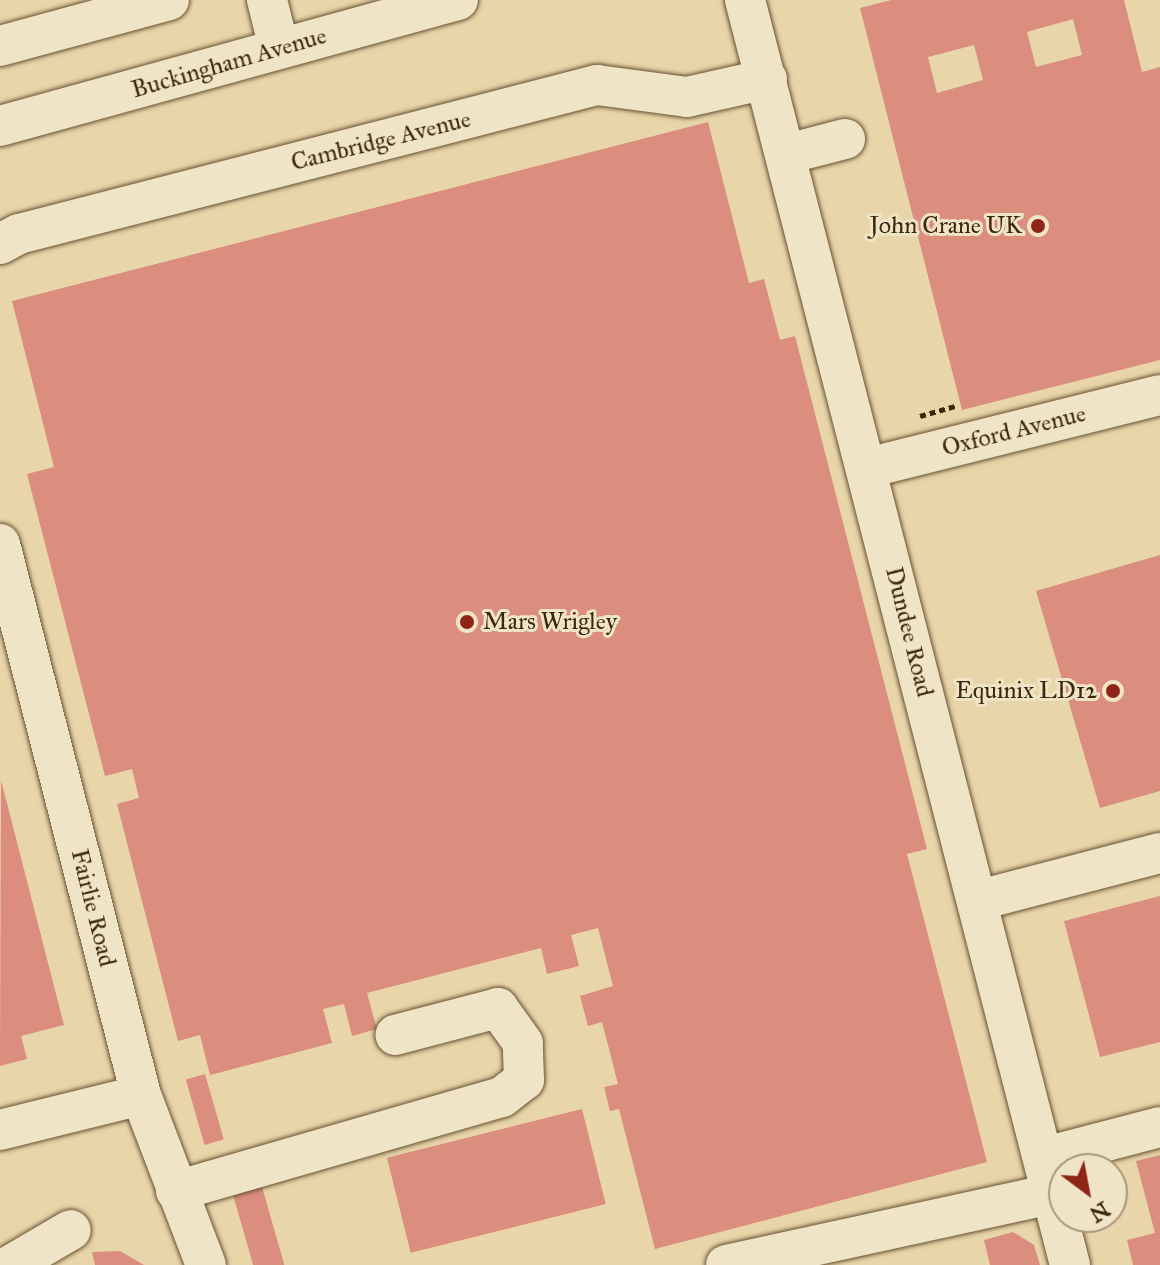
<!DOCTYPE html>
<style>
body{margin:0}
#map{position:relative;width:1160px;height:1265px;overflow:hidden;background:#e8d5a9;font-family:"IM FELL Great Primer",serif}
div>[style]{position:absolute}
.building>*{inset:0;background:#db8d7e;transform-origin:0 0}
.path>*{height:5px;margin-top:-2.5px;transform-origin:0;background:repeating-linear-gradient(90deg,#3c270c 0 6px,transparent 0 10px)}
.roads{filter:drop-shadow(0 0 2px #675233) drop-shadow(0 0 2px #675233)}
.minor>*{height:40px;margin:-20px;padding:0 20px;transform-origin:20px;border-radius:20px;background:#f0e4c7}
.dots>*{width:22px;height:22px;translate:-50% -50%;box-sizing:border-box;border:4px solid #f0e4c7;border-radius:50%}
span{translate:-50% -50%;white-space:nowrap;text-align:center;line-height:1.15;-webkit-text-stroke:6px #f0e4c7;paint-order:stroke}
.street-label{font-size:24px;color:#3c270c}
.poi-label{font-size:24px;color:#3c270c}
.right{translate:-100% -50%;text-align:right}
.left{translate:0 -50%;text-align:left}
.north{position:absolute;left:1048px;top:1153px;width:80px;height:80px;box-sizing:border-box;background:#f0e4c7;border:2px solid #a8987c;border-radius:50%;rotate:148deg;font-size:22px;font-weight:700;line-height:32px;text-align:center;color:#3c270c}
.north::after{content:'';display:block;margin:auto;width:28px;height:36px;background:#8f2418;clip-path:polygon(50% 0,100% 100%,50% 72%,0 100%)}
</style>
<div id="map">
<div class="building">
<i style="clip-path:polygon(evenodd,891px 0,1124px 0,1142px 72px,1160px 67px,1160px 360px,962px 410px,860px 8px,891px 0,1073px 19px,1082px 55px,1036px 67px,1027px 32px,1073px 19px,891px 0,974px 45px,983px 80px,937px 93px,928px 57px,974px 45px)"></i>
<i style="clip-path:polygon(708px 122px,749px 283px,764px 279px,780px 340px,795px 336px,927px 849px,907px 854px,987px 1162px,655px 1249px,619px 1109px,610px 1111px,604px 1087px,618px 1084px,602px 1022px,588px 1026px,580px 996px,613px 986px,598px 928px,571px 935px,579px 966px,547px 974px,541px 948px,367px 993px,377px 1029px,352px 1036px,344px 1004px,323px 1009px,332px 1043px,210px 1075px,200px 1035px,178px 1041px,117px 804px,139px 798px,132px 769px,105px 776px,27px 474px,54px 467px,12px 301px)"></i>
<i style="clip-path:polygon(1160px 555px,1160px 791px,1100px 808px,1036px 591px)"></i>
<i style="clip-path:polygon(1px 780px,64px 1025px,21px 1036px,27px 1059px,0 1066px)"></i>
<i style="clip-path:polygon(1160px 896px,1160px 1042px,1100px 1057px,1064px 921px)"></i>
<i style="left:205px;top:1074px;width:68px;height:20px;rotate:74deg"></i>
<i style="left:582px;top:1109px;width:98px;height:201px;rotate:76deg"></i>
<i style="clip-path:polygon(1160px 1155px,1160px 1265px,1133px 1265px,1127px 1240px,1155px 1233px,1136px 1161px)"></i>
<i style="left:262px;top:1187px;width:81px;height:30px;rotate:74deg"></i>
<i style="clip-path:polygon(1013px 1232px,1034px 1245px,1040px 1265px,990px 1265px,984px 1240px)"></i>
<i style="clip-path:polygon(120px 1251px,144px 1265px,95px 1265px,92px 1252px)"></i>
</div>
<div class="path">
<i style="left:920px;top:416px;width:37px;rotate:-16deg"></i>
</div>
<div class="roads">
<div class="minor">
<i style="left:267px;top:0;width:49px;rotate:76deg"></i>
<i style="left:745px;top:0;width:1306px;rotate:75.59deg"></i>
<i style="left:0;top:46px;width:175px;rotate:-15.2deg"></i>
<i style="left:0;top:126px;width:475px;rotate:-15.4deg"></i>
<i style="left:787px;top:154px;width:60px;rotate:-14.5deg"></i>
<i style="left:0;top:244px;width:21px;rotate:-28deg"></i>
<i style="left:19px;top:234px;width:597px;rotate:-14.46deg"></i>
<i style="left:597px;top:85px;width:91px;rotate:7.6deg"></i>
<i style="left:687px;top:97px;width:82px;rotate:-12.7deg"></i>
<i style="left:867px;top:468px;width:302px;rotate:-14deg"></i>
<i style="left:0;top:544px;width:569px;rotate:75.65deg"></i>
<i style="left:141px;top:1095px;width:182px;rotate:69.1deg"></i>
<i style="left:979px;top:900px;width:187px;rotate:-14.6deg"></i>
<i style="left:0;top:1130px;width:145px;rotate:-13.9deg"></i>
<i style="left:1045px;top:1157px;width:119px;rotate:-14.6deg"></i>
<i style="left:176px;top:1191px;width:339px;rotate:-16.1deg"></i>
<i style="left:502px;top:1097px;width:28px;rotate:-38deg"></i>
<i style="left:524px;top:1080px;width:37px;rotate:-92deg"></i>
<i style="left:523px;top:1043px;width:43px;rotate:-125.5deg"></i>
<i style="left:498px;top:1008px;width:106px;rotate:165.3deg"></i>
<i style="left:11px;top:1265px;width:69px;rotate:-30.3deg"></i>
<i style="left:726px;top:1265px;width:333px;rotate:-12.3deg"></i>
</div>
</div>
<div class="dots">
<i style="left:1038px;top:226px;background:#8f2418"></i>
<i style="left:467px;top:622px;background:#8f2418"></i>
<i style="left:1113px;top:691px;background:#8f2418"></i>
</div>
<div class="street-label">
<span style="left:229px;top:63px;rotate:-16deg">Buckingham Avenue</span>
<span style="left:381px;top:141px;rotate:-14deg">Cambridge Avenue</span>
<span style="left:1014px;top:431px;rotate:-14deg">Oxford Avenue</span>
<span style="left:909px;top:632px;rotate:76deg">Dundee Road</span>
<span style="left:93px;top:908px;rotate:76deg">Fairlie Road</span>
</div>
<div class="poi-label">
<span class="right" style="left:1022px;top:226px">John Crane UK</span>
<span class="left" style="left:483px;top:622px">Mars Wrigley</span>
<span class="right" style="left:1097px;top:691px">Equinix LD12</span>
</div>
<div class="north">N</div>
</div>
